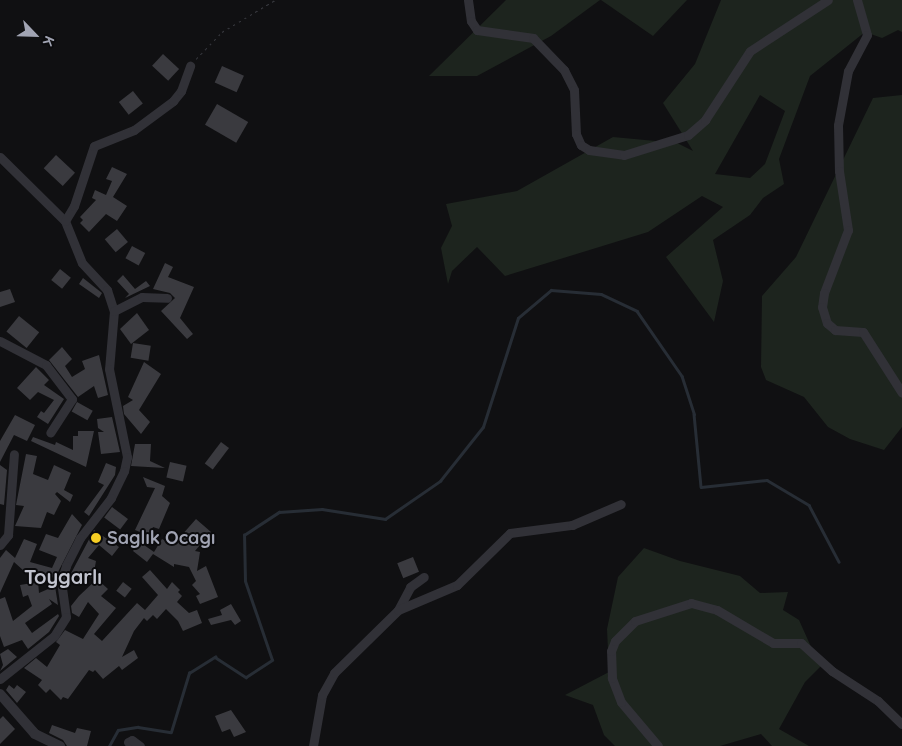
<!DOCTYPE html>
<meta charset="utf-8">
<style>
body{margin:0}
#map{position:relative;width:902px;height:746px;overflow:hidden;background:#101012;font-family:Quicksand,sans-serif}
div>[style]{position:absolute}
.green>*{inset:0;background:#1d241e}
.stream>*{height:2.5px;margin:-1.25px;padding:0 1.25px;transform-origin:1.25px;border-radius:1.25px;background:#272d35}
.building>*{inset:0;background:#3a3a3f;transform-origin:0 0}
.path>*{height:1px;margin-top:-0.5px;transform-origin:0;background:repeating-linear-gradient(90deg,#37383e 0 2.5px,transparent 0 6.5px)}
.minor>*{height:9px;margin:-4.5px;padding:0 4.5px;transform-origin:4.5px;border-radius:4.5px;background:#313137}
.tertiary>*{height:10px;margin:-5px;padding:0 5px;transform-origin:5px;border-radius:5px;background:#313137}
.dots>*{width:14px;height:14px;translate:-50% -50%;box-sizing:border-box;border:2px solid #0b0b0d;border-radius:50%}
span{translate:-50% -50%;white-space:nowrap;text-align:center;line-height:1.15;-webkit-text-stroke:4px #0b0b0d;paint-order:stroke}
.poi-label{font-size:18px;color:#a1a4b3;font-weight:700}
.left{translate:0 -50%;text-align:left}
.quarter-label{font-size:20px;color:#c2c4cf;font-weight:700}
.north{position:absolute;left:10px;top:10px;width:50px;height:50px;-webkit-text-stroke:4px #0b0b0d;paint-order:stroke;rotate:114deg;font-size:14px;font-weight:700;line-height:20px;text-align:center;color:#a1a4b3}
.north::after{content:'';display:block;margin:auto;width:18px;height:22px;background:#a1a4b3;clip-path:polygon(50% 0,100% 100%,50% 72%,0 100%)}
</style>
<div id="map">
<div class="green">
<i style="clip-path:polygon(506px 0,600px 0,551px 36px,477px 76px,429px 76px)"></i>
<i style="clip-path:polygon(601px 0,687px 0,653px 36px)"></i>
<i style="clip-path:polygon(evenodd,721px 0,902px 0,902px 32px,898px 30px,882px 38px,865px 32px,810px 76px,779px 159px,784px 184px,763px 198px,750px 215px,713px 240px,723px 281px,714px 322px,666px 257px,723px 207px,702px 196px,648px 232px,505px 276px,477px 247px,452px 271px,448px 284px,441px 248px,452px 226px,446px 204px,517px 191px,613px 137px,677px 143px,693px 151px,663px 103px,695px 64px,721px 0,760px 95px,785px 111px,765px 164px,750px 178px,715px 174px,760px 95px)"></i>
<i style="clip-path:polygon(902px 95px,902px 427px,884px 450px,850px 439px,828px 427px,804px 397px,766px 380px,761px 367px,762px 296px,796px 257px,873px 98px)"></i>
<i style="clip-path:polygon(644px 548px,680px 561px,740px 576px,760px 593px,788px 592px,783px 610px,799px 620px,812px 649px,826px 661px,805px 682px,779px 729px,809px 746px,772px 746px,761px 734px,720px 746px,615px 746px,604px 735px,593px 705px,565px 695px,609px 672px,607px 629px,618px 577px)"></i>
</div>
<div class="stream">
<i style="left:109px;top:746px;width:18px;rotate:-61deg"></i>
<i style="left:118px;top:730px;width:20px;rotate:-9deg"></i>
<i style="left:138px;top:727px;width:33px;rotate:9deg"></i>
<i style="left:171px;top:732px;width:62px;rotate:-73deg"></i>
<i style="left:189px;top:673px;width:31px;rotate:-32deg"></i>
<i style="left:215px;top:657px;width:37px;rotate:33deg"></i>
<i style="left:246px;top:677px;width:31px;rotate:-33deg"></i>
<i style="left:272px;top:660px;width:83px;rotate:-108.9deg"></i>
<i style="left:245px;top:581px;width:46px;rotate:-91.2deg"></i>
<i style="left:244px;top:535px;width:42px;rotate:-33.3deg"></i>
<i style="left:279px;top:512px;width:43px;rotate:-4deg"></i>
<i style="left:322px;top:509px;width:64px;rotate:9deg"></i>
<i style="left:385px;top:519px;width:67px;rotate:-34.6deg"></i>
<i style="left:440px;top:481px;width:69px;rotate:-51.5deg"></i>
<i style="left:483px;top:427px;width:114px;rotate:-72.2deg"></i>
<i style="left:518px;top:318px;width:43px;rotate:-40.3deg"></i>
<i style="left:551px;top:290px;width:50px;rotate:4.6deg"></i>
<i style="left:601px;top:294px;width:40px;rotate:25deg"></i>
<i style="left:637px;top:311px;width:79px;rotate:55.3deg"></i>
<i style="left:682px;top:376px;width:40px;rotate:72deg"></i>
<i style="left:694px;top:414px;width:73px;rotate:84.5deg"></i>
<i style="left:701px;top:487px;width:66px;rotate:-6.1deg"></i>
<i style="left:767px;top:480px;width:49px;rotate:30.8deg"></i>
<i style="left:809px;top:505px;width:64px;rotate:62.2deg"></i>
</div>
<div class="building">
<i style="left:163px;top:54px;width:22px;height:16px;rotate:43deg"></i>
<i style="left:222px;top:66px;width:24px;height:18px;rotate:24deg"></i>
<i style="left:133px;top:91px;width:16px;height:18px;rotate:52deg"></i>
<i style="left:217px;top:104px;width:36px;height:24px;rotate:30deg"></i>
<i style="left:56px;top:155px;width:26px;height:18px;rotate:43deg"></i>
<i style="clip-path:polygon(112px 167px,127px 174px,113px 197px,127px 206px,117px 221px,106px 214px,89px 232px,80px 223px,83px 220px,80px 217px,96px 200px,92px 198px,95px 190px,106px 195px,112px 181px,106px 179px)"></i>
<i style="left:117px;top:229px;width:17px;height:16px;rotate:50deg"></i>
<i style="left:132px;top:246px;width:15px;height:14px;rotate:28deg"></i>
<i style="clip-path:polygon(165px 263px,173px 267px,168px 277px,194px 287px,180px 318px,193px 334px,187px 339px,161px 311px,175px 298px,170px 293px,153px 289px)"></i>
<i style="left:60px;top:269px;width:14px;height:14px;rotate:39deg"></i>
<i style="clip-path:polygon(123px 275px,135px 289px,146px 281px,150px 286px,125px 298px,129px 294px,117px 281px)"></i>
<i style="clip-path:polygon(83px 278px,102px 293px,99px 298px,79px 284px)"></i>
<i style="clip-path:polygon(10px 289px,15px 302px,0 307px,0 292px)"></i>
<i style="clip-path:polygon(137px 313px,149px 330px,131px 344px,120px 329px)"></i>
<i style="left:19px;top:316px;width:26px;height:20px;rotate:39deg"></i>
<i style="left:133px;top:343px;width:18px;height:15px;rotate:9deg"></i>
<i style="clip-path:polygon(62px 347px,72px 359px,65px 366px,72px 377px,85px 369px,82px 361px,99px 355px,108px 395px,98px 398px,94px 386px,78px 397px,49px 360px)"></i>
<i style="clip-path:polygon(144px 362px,161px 374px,139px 410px,150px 422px,141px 434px,124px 414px,123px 406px,133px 400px,128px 397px)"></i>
<i style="clip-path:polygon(36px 367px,49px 380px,44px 385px,64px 399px,48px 424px,37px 417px,41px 411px,44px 413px,54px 400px,38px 392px,30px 400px,17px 388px)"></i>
<i style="left:77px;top:402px;width:18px;height:11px;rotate:29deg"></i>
<i style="clip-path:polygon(15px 415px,35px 425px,27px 441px,14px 435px,0 462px,0 441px)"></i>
<i style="clip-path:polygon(112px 417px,120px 452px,101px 454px,98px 432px,104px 432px,98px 428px,97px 419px)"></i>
<i style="clip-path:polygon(78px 431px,94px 431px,86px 467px,31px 441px,33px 437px,55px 445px,56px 442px,73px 450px,73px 436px,78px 436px)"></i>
<i style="left:221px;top:442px;width:10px;height:27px;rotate:37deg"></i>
<i style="clip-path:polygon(135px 444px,151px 444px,150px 461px,165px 468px,131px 466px)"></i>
<i style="clip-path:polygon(26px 454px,37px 456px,33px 474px,48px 480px,54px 465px,71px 473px,64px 490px,73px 495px,70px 502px,57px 492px,55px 494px,61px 501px,54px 515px,47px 512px,41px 528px,15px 526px,24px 506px,16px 505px)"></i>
<i style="left:170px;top:462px;width:17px;height:16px;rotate:13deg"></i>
<i style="clip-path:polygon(106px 463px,116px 467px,115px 475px,89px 516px,84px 512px,104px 485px,98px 482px)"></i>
<i style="clip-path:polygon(0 465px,7px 470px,4px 505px,0 504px)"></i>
<i style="clip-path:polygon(143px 477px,165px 486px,162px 496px,170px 503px,159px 529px,153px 527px,144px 545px,154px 552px,162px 539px,173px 545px,196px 519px,211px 532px,195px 551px,200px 552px,197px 571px,206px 566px,218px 597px,200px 604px,196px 596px,200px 594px,192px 585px,196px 581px,189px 567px,174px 564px,174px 567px,153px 554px,147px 562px,133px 551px,145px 534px,135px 530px,155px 488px,147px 487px)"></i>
<i style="left:112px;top:507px;width:20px;height:13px;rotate:37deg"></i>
<i style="clip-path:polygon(72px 514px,82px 525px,55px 578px,24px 571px,14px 562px,0 593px,0 558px,6px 550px,15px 558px,24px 539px,37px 544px,30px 562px,52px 568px,57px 557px,39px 550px,46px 534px,58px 538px)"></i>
<i style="clip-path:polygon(94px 530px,119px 547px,112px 556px,99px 545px,88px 558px,96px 561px,93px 578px,76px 574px,74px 581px,68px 579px)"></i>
<i style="left:413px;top:557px;width:16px;height:17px;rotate:68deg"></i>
<i style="clip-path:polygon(150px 570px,167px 589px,172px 582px,180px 590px,178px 592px,182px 596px,177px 602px,189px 613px,197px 610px,202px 623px,183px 631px,178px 621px,166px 609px,157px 619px,153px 615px,147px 621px,144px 618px,134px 631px,122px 657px,134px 650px,138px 658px,122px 670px,119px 666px,103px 679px,95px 670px,93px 672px,89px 670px,68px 699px,63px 697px,61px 700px,50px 689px,46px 693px,38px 685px,42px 680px,24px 668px,36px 658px,47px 667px,60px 645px,56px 642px,65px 630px,83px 639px,99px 614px,88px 602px,79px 617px,72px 613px,71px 606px,79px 596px,97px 579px,108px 589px,101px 596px,116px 608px,94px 634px,102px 641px,137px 603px,145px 610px,158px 595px,142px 577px)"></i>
<i style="clip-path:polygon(38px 582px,39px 593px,55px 586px,58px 605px,49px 599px,52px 604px,25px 623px,32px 633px,58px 614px,59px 616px,49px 632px,28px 649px,22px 640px,4px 647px,0 636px,0 599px,5px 597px,13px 621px,32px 606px,28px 595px,23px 597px,20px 585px)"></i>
<i style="left:123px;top:582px;width:11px;height:11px;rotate:38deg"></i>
<i style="clip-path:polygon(231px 604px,241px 621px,235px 625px,231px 620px,211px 625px,208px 619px,222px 615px,220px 610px)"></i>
<i style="clip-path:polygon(8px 649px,17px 657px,0 671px,3px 665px,0 654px)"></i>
<i style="clip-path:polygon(9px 685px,14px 689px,17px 685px,26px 692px,17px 703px,6px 690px)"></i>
<i style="clip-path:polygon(231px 710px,246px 732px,234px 737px,230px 729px,222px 732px,215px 716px)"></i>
<i style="clip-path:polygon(3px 716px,15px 729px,0 744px,0 719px)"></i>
<i style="clip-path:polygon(52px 725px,75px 733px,77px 728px,91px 731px,87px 746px,67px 746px,63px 740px,49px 733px)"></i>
</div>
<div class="path">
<i style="left:196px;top:59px;width:37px;rotate:-46deg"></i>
<i style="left:222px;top:32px;width:62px;rotate:-31.1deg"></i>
</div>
<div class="minor">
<i style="left:468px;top:0;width:21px;rotate:82deg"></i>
<i style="left:471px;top:21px;width:11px;rotate:56deg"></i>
<i style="left:477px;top:30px;width:57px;rotate:8.1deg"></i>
<i style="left:533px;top:38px;width:45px;rotate:45.9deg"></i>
<i style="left:564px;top:70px;width:22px;rotate:63deg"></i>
<i style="left:574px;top:90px;width:44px;rotate:87.4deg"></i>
<i style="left:576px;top:134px;width:12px;rotate:66deg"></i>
<i style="left:581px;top:145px;width:9px;rotate:32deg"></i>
<i style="left:589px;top:150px;width:35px;rotate:8deg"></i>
<i style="left:624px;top:155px;width:67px;rotate:-17.4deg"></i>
<i style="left:688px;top:135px;width:23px;rotate:-41deg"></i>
<i style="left:705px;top:120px;width:82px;rotate:-56.9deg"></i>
<i style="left:750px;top:51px;width:93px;rotate:-33.2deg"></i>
<i style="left:857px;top:0;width:36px;rotate:74deg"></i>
<i style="left:867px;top:35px;width:41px;rotate:117.8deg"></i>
<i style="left:848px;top:71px;width:55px;rotate:100.5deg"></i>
<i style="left:838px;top:125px;width:46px;rotate:88.8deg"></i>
<i style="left:839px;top:171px;width:60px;rotate:81.3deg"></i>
<i style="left:848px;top:230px;width:67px;rotate:110.9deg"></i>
<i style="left:824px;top:293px;width:14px;rotate:98deg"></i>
<i style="left:822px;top:307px;width:17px;rotate:73deg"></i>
<i style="left:827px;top:323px;width:11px;rotate:41deg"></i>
<i style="left:835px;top:330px;width:28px;rotate:4deg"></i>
<i style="left:863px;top:332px;width:72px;rotate:57.4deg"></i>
<i style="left:0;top:157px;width:91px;rotate:44.6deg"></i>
<i style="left:65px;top:221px;width:45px;rotate:68deg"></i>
<i style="left:82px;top:263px;width:37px;rotate:47deg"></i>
<i style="left:107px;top:290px;width:22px;rotate:72deg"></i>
<i style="left:114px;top:311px;width:58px;rotate:94.9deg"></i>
<i style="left:109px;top:369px;width:90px;rotate:78.4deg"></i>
<i style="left:127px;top:457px;width:14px;rotate:102deg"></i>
<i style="left:124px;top:471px;width:30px;rotate:116deg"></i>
<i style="left:111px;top:498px;width:51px;rotate:127.8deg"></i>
<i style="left:80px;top:538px;width:31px;rotate:117deg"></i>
<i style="left:66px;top:566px;width:16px;rotate:108deg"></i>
<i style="left:61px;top:581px;width:36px;rotate:82deg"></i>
<i style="left:66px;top:617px;width:22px;rotate:122deg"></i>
<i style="left:54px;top:636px;width:69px;rotate:141.5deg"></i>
<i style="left:65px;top:221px;width:17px;rotate:-59deg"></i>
<i style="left:74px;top:206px;width:63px;rotate:-71.6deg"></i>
<i style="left:94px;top:146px;width:43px;rotate:-21.8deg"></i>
<i style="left:134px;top:130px;width:49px;rotate:-36.6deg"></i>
<i style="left:173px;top:101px;width:13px;rotate:-51deg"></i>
<i style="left:181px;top:91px;width:27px;rotate:-70deg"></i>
<i style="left:114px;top:311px;width:31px;rotate:-27deg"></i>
<i style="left:142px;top:297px;width:25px;rotate:2deg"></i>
<i style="left:0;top:341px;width:52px;rotate:27.6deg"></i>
<i style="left:46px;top:365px;width:43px;rotate:52.6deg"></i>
<i style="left:72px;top:399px;width:40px;rotate:122.9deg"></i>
<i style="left:0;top:545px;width:13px;rotate:-51deg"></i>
<i style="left:8px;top:535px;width:81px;rotate:-85.8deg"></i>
<i style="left:398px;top:610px;width:26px;rotate:-62deg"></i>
<i style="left:410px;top:587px;width:17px;rotate:-36deg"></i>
<i style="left:128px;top:742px;width:4px;rotate:-27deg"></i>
<i style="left:132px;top:740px;width:10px;rotate:37deg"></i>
<i style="left:313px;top:746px;width:52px;rotate:-80deg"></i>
<i style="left:322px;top:695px;width:25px;rotate:-61deg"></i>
<i style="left:334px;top:673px;width:90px;rotate:-44.5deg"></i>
<i style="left:398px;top:610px;width:64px;rotate:-23deg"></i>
<i style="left:457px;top:585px;width:74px;rotate:-44.5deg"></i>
<i style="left:510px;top:533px;width:63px;rotate:-7.4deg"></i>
<i style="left:572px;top:525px;width:53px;rotate:-23.2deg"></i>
<i style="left:658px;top:746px;width:57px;rotate:-130.1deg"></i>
<i style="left:621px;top:702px;width:26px;rotate:-111deg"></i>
<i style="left:612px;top:678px;width:27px;rotate:-92deg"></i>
<i style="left:611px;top:651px;width:11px;rotate:-68deg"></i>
<i style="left:615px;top:641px;width:28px;rotate:-45deg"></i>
<i style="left:635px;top:621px;width:59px;rotate:-17.8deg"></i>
<i style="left:691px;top:603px;width:27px;rotate:15deg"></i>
<i style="left:717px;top:610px;width:65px;rotate:30.5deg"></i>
<i style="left:773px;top:643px;width:28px"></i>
<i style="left:801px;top:643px;width:42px;rotate:42.1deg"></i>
<i style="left:832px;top:671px;width:55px;rotate:33.1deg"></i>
<i style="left:878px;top:701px;width:33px;rotate:44deg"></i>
</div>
<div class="tertiary">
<i style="left:0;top:694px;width:53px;rotate:48.8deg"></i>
<i style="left:35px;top:734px;width:28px;rotate:26deg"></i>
</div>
<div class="dots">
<i style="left:96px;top:538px;background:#f6ce24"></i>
</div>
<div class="poi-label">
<span class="left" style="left:107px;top:538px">Saglık Ocagı</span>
</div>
<div class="quarter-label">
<span style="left:63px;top:576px">Toygarlı</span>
</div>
<div class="north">K</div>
</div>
